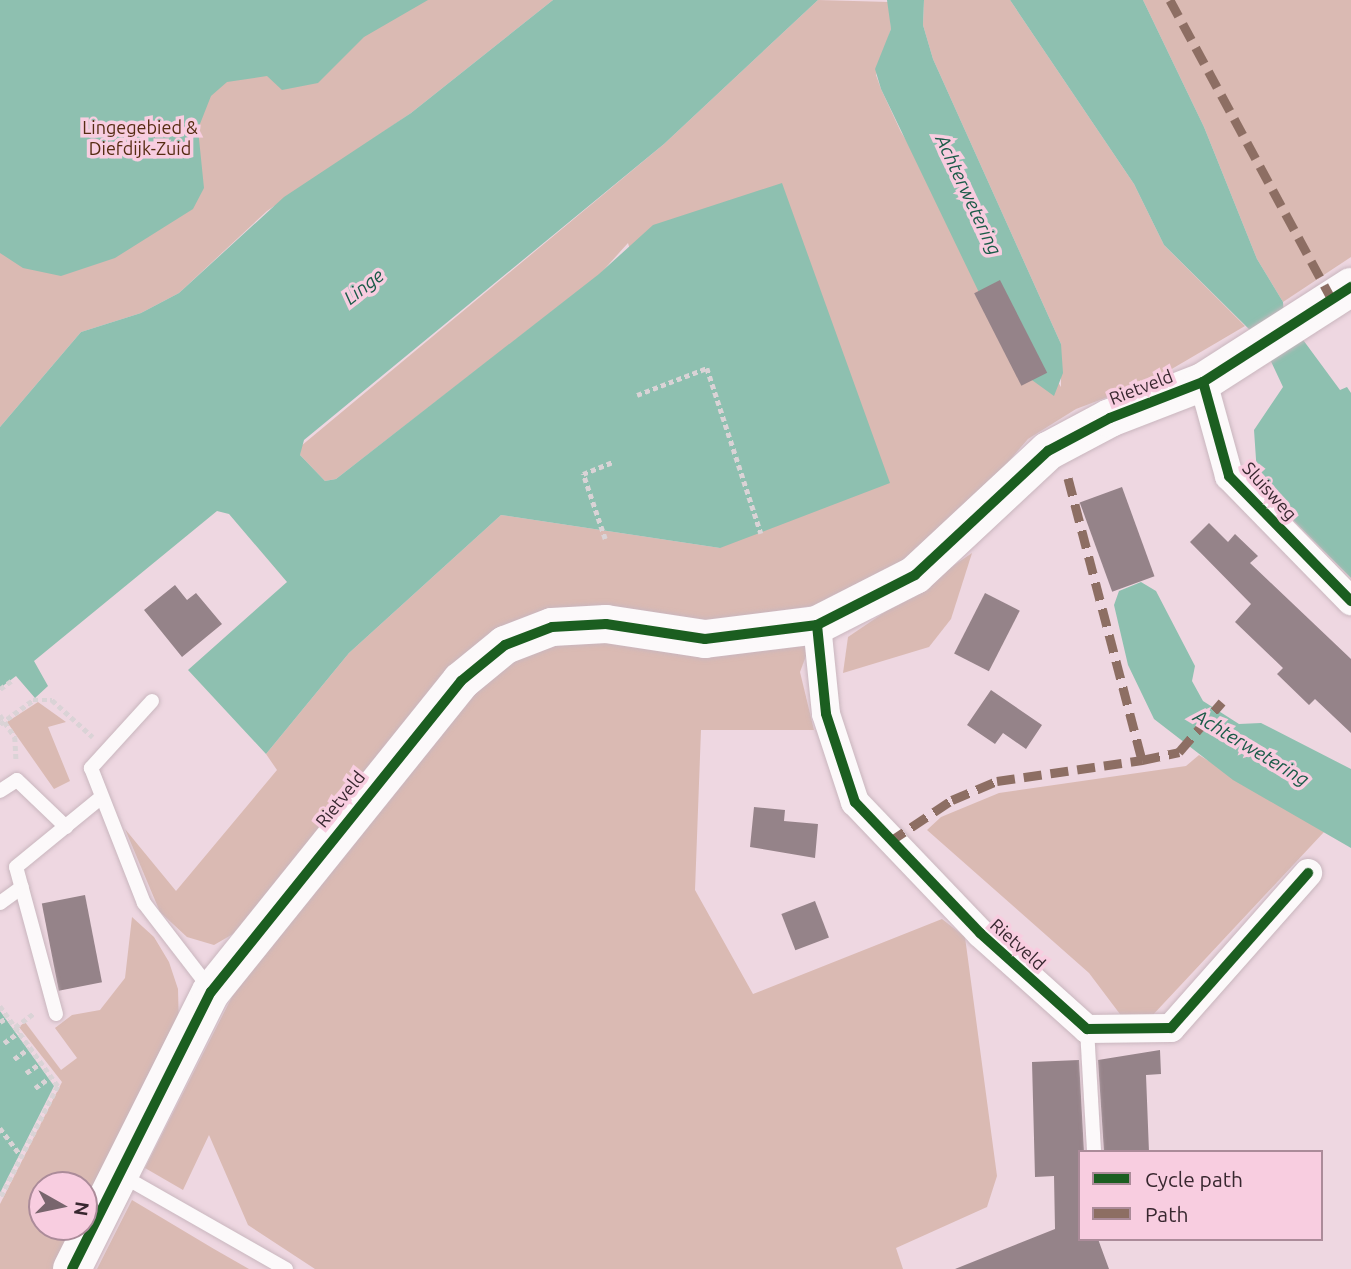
<!DOCTYPE html>
<style>
body{margin:0}
#map{position:relative;width:1351px;height:1269px;overflow:hidden;background:#eed7e1;font-family:Ubuntu,sans-serif}
div>[style]{position:absolute}
.green>*{inset:0;background:#dabab3}
.water>*{inset:0;background:#8ec0b0}
.building>*{inset:0;background:#958389;transform-origin:0 0}
.path>*{height:4.5px;margin-top:-2.25px;transform-origin:0;background:repeating-linear-gradient(90deg,#dad3d6 0 5px,transparent 0 8.5px)}
.roads{filter:drop-shadow(0 0 2px #c9b6be) drop-shadow(0 0 2px #c9b6be)}
.lane>*{height:14px;margin:-7px;padding:0 7px;transform-origin:7px;border-radius:7px;background:#fcf9fa}
.street>*{height:28px;margin:-14px;padding:0 14px;transform-origin:14px;border-radius:14px;background:#fcf9fa}
.secondary>*{height:38px;margin:-19px;padding:0 19px;transform-origin:19px;border-radius:19px;background:#fcf9fa}
.quiet>*{height:9px;margin-top:-4.5px;transform-origin:0;background:repeating-linear-gradient(90deg,#8d6e63 0 18px,transparent 0 27px)}
.cycleway>*{height:10px;margin:-5px;padding:0 5px;transform-origin:5px;border-radius:5px;background:#1b5e20}
span{translate:-50% -50%;white-space:nowrap;text-align:center;line-height:1.15;-webkit-text-stroke:7px #f8cde0;paint-order:stroke}
.park-label{font-size:18px;color:#562c12}
.street-label{font-size:18px;color:#38272f}
.water-label{font-size:19px;color:#1a5b48;font-style:italic}
.legend{position:absolute;left:1078px;top:1150px;width:245px;height:91px;box-sizing:border-box;background:#f8cde0;border:2px solid #ab8b99;margin:0;padding:9px 12px;list-style:none;font-size:21px;color:#38272f}
.legend li{display:flex;align-items:center;gap:14px;height:35px}
.legend b{width:35px;border:2px solid #ab8b99}
.north{position:absolute;left:28px;top:1171px;width:70px;height:70px;box-sizing:border-box;background:#f8cde0;border:2px solid #ab8b99;border-radius:50%;rotate:99deg;font-size:19px;font-weight:700;line-height:28px;text-align:center;color:#38272f}
.north::after{content:'';display:block;margin:auto;width:24px;height:32px;background:#78656d;clip-path:polygon(50% 0,100% 100%,50% 72%,0 100%)}
</style>
<div id="map">
<div class="green">
<i style="clip-path:polygon(0 0,553px 0,411px 113px,267px 211px,179px 293px,141px 313px,81px 332px,0 427px)"></i>
<i style="clip-path:polygon(818px 0,889px 2px,891px 29px,876px 75px,881px 89px,901px 132px,1061px 387px,1061px 344px,933px 59px,923px 25px,924px 0,1010px 0,1134px 184px,1164px 245px,1245px 326px,1153px 380px,1076px 409px,1028px 439px,963px 514px,884px 574px,819px 605px,702px 622px,549px 610px,233px 934px,214px 945px,187px 937px,160px 912px,125px 829px,176px 891px,277px 770px,266px 754px,349px 653px,501px 515px,720px 548px,628px 243px,600px 274px,336px 479px,325px 481px,300px 455px,301px 446px,664px 144px)"></i>
<i style="clip-path:polygon(1143px 0,1351px 0,1351px 257px,1283px 302px,1257px 259px,1204px 127px)"></i>
<i style="clip-path:polygon(972px 553px,951px 619px,929px 647px,843px 673px,848px 637px)"></i>
<i style="clip-path:polygon(555px 640px,812px 640px,800px 672px,814px 730px,701px 730px,695px 890px,753px 994px,942px 919px,965px 937px,997px 1176px,987px 1207px,896px 1248px,903px 1269px,315px 1269px,248px 1225px,209px 1135px,183px 1190px,145px 1168px,240px 981px,463px 702px,516px 653px)"></i>
<i style="clip-path:polygon(38px 702px,66px 722px,48px 727px,70px 781px,54px 789px,7px 722px)"></i>
<i style="clip-path:polygon(1199px 755px,1324px 832px,1135px 1034px,1089px 973px,927px 830px,941px 817px,999px 793px,1186px 766px)"></i>
<i style="clip-path:polygon(132px 917px,154px 937px,169px 962px,178px 989px,179px 1027px,84px 1217px,84px 1185px,42px 1185px,42px 1227px,80px 1227px,60px 1269px,0 1269px,0 1204px,62px 1082px,19px 1027px,25px 1022px,61px 1070px,77px 1058px,55px 1028px,72px 1015px,100px 1010px,125px 978px)"></i>
<i style="clip-path:polygon(132px 1200px,214px 1249px,249px 1269px,97px 1269px)"></i>
</div>
<div class="water">
<i style="clip-path:polygon(0 0,428px 0,364px 37px,318px 83px,282px 90px,267px 76px,227px 82px,211px 96px,198px 129px,204px 188px,193px 209px,115px 258px,61px 276px,23px 268px,0 253px)"></i>
<i style="clip-path:polygon(553px 0,818px 0,664px 144px,304px 440px,300px 455px,325px 481px,336px 479px,599px 274px,653px 225px,782px 183px,890px 483px,720px 548px,501px 515px,349px 653px,266px 754px,188px 670px,287px 582px,229px 514px,217px 511px,34px 661px,48px 686px,35px 698px,16px 676px,0 688px,0 427px,81px 332px,141px 313px,179px 293px,284px 197px,411px 113px)"></i>
<i style="clip-path:polygon(887px 0,924px 0,923px 25px,933px 59px,1061px 344px,1063px 373px,1054px 396px,1025px 375px,986px 307px,881px 89px,875px 69px,891px 29px)"></i>
<i style="clip-path:polygon(1010px 0,1143px 0,1204px 127px,1257px 259px,1283px 302px,1284px 314px,1340px 390px,1347px 387px,1351px 393px,1351px 578px,1275px 502px,1257px 474px,1254px 430px,1283px 387px,1269px 357px,1255px 335px,1164px 245px,1134px 184px)"></i>
<i style="clip-path:polygon(1141px 582px,1156px 591px,1195px 666px,1192px 681px,1203px 701px,1239px 724px,1261px 723px,1351px 769px,1351px 848px,1233px 780px,1154px 719px,1128px 665px,1114px 605px,1119px 591px)"></i>
<i style="clip-path:polygon(0 1011px,54px 1086px,0 1193px)"></i>
</div>
<div class="building">
<i style="left:1000px;top:280px;width:104px;height:29px;rotate:63deg"></i>
<i style="left:1122px;top:487px;width:95px;height:45px;rotate:70deg"></i>
<i style="clip-path:polygon(1209px 523px,1228px 542px,1235px 534px,1258px 556px,1250px 563px,1351px 659px,1351px 733px,1315px 699px,1309px 705px,1277px 674px,1283px 668px,1235px 622px,1251px 604px,1190px 542px)"></i>
<i style="clip-path:polygon(175px 585px,187px 600px,196px 593px,222px 624px,182px 657px,144px 610px)"></i>
<i style="left:985px;top:593px;width:39px;height:68px;rotate:27deg"></i>
<i style="clip-path:polygon(991px 690px,1042px 725px,1026px 749px,1003px 733px,995px 744px,967px 725px)"></i>
<i style="clip-path:polygon(754px 807px,785px 810px,784px 821px,818px 824px,815px 858px,750px 847px)"></i>
<i style="left:85px;top:895px;width:89px;height:44px;rotate:79deg"></i>
<i style="left:815px;top:901px;width:39px;height:36px;rotate:69deg"></i>
<i style="clip-path:polygon(1160px 1050px,1161px 1074px,1146px 1075px,1149px 1152px,1104px 1152px,1098px 1060px)"></i>
<i style="clip-path:polygon(1079px 1060px,1084px 1152px,1080px 1152px,1080px 1239px,1098px 1239px,1109px 1269px,955px 1269px,1055px 1229px,1054px 1176px,1035px 1177px,1032px 1062px)"></i>
</div>
<div class="path">
<i style="left:637px;top:395px;width:75px;rotate:-21.1deg"></i>
<i style="left:707px;top:368px;width:174px;rotate:71.9deg"></i>
<i style="left:605px;top:539px;width:69px;rotate:-108.7deg"></i>
<i style="left:583px;top:474px;width:31px;rotate:-22deg"></i>
<i style="left:0;top:689px;width:14px;rotate:-36deg"></i>
<i style="left:0;top:715px;width:27px;rotate:56deg"></i>
<i style="left:15px;top:737px;width:22px;rotate:87deg"></i>
<i style="left:0;top:724px;width:41px;rotate:-36deg"></i>
<i style="left:33px;top:700px;width:19px"></i>
<i style="left:52px;top:700px;width:55px;rotate:42.1deg"></i>
<i style="left:0;top:1006px;width:99px;rotate:54.1deg"></i>
<i style="left:58px;top:1086px;width:127px;rotate:117.2deg"></i>
<i style="left:0;top:1022px;width:9px;rotate:-32deg"></i>
<i style="left:15px;top:1027px;width:24px;rotate:-36deg"></i>
<i style="left:4px;top:1043px;width:19px;rotate:-36deg"></i>
<i style="left:14px;top:1059px;width:19px;rotate:-35deg"></i>
<i style="left:26px;top:1073px;width:18px;rotate:-34deg"></i>
<i style="left:35px;top:1088px;width:19px;rotate:-35deg"></i>
<i style="left:0;top:1128px;width:35px;rotate:53deg"></i>
</div>
<div class="roads">
<div class="lane">
<i style="left:152px;top:701px;width:91px;rotate:132.3deg"></i>
<i style="left:91px;top:768px;width:145px;rotate:68.6deg"></i>
<i style="left:144px;top:903px;width:110px;rotate:52.4deg"></i>
<i style="left:0;top:791px;width:20px;rotate:-33deg"></i>
<i style="left:17px;top:780px;width:68px;rotate:43.8deg"></i>
<i style="left:0;top:903px;width:27px;rotate:-36deg"></i>
<i style="left:56px;top:1014px;width:152px;rotate:-105.2deg"></i>
<i style="left:16px;top:867px;width:107px;rotate:-39.3deg"></i>
<i style="left:1087px;top:1029px;width:123px;rotate:86.7deg"></i>
<i style="left:121px;top:1175px;width:190px;rotate:29.7deg"></i>
</div>
<div class="street">
<i style="left:1203px;top:382px;width:98px;rotate:74.5deg"></i>
<i style="left:1229px;top:476px;width:175px;rotate:45.7deg"></i>
<i style="left:817px;top:625px;width:89px;rotate:84.2deg"></i>
<i style="left:826px;top:714px;width:93px;rotate:71.8deg"></i>
<i style="left:855px;top:802px;width:181px;rotate:46.3deg"></i>
<i style="left:980px;top:933px;width:144px;rotate:41.9deg"></i>
<i style="left:1087px;top:1029px;width:84px;rotate:-0.7deg"></i>
<i style="left:1171px;top:1028px;width:207px;rotate:-48.5deg"></i>
</div>
<div class="secondary">
<i style="left:72px;top:1269px;width:310px;rotate:-63.4deg"></i>
<i style="left:211px;top:992px;width:399px;rotate:-51.2deg"></i>
<i style="left:461px;top:681px;width:57px;rotate:-39.3deg"></i>
<i style="left:505px;top:645px;width:50px;rotate:-21deg"></i>
<i style="left:552px;top:627px;width:54px;rotate:-3.2deg"></i>
<i style="left:606px;top:624px;width:100px;rotate:8.6deg"></i>
<i style="left:705px;top:639px;width:113px;rotate:-7.1deg"></i>
<i style="left:817px;top:625px;width:110px;rotate:-27deg"></i>
<i style="left:915px;top:575px;width:182px;rotate:-43deg"></i>
<i style="left:1048px;top:451px;width:70px;rotate:-28deg"></i>
<i style="left:1110px;top:418px;width:100px;rotate:-21.2deg"></i>
<i style="left:1203px;top:382px;width:176px;rotate:-32.7deg"></i>
</div>
</div>
<div class="quiet">
<i style="left:1170px;top:0;width:339px;rotate:61.6deg"></i>
<i style="left:1068px;top:478px;width:292px;rotate:75.3deg"></i>
<i style="left:1142px;top:760px;width:38px;rotate:-12deg"></i>
<i style="left:1179px;top:752px;width:66px;rotate:-49.3deg"></i>
<i style="left:889px;top:842px;width:76px;rotate:-33.7deg"></i>
<i style="left:952px;top:800px;width:49px;rotate:-22.9deg"></i>
<i style="left:997px;top:781px;width:147px;rotate:-8.2deg"></i>
</div>
<div class="cycleway">
<i style="left:1203px;top:382px;width:98px;rotate:74.5deg"></i>
<i style="left:1229px;top:476px;width:175px;rotate:45.7deg"></i>
<i style="left:817px;top:625px;width:89px;rotate:84.2deg"></i>
<i style="left:826px;top:714px;width:93px;rotate:71.8deg"></i>
<i style="left:855px;top:802px;width:181px;rotate:46.3deg"></i>
<i style="left:980px;top:933px;width:144px;rotate:41.9deg"></i>
<i style="left:1087px;top:1029px;width:84px;rotate:-0.7deg"></i>
<i style="left:1171px;top:1028px;width:207px;rotate:-48.5deg"></i>
<i style="left:72px;top:1269px;width:310px;rotate:-63.4deg"></i>
<i style="left:211px;top:992px;width:399px;rotate:-51.2deg"></i>
<i style="left:461px;top:681px;width:57px;rotate:-39.3deg"></i>
<i style="left:505px;top:645px;width:50px;rotate:-21deg"></i>
<i style="left:552px;top:627px;width:54px;rotate:-3.2deg"></i>
<i style="left:606px;top:624px;width:100px;rotate:8.6deg"></i>
<i style="left:705px;top:639px;width:113px;rotate:-7.1deg"></i>
<i style="left:817px;top:625px;width:110px;rotate:-27deg"></i>
<i style="left:915px;top:575px;width:182px;rotate:-43deg"></i>
<i style="left:1048px;top:451px;width:70px;rotate:-28deg"></i>
<i style="left:1110px;top:418px;width:100px;rotate:-21.2deg"></i>
<i style="left:1203px;top:382px;width:176px;rotate:-32.7deg"></i>
</div>
<div class="park-label">
<span style="left:140px;top:138px">Lingegebied &amp;<br>Diefdijk-Zuid</span>
</div>
<div class="street-label">
<span style="left:1141px;top:387px;rotate:-21deg">Rietveld</span>
<span style="left:1270px;top:491px;rotate:48deg">Sluisweg</span>
<span style="left:340px;top:799px;rotate:-51deg">Rietveld</span>
<span style="left:1018px;top:944px;rotate:42deg">Rietveld</span>
</div>
<div class="water-label">
<span style="left:968px;top:195px;rotate:65deg">Achterwetering</span>
<span style="left:364px;top:287px;rotate:-38deg">Linge</span>
<span style="left:1251px;top:748px;rotate:31deg">Achterwetering</span>
</div>
<ul class="legend">
<li><b style="height:9px;background:#1b5e20"></b>Cycle path</li>
<li><b style="height:9px;background:#8d6e63"></b>Path</li>
</ul>
<div class="north">N</div>
</div>
